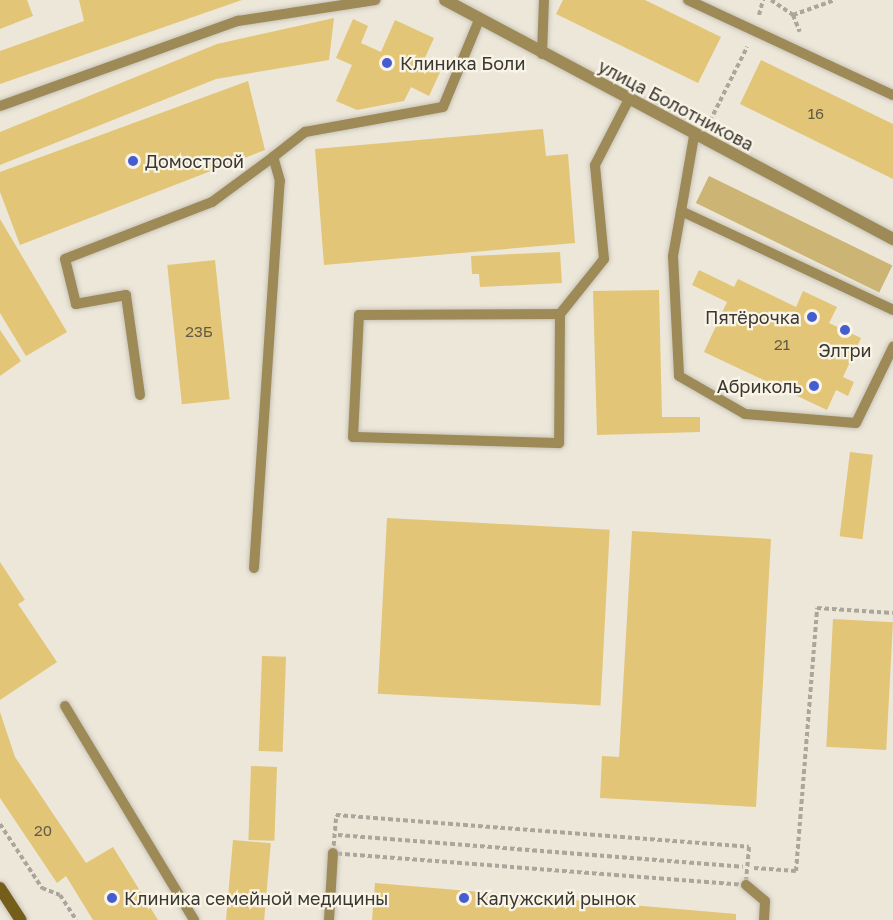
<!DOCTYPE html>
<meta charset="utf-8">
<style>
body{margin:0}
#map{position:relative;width:893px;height:920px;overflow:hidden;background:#ece7d9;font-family:"Golos Text",sans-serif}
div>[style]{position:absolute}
.green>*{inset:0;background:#cbb474;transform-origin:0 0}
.building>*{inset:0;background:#e2c577;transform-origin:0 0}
.path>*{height:4px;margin-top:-2px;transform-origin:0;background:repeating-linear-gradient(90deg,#aaa69b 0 4.5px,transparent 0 7.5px)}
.roads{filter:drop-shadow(0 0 2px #c8c4b8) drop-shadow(0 0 2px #c8c4b8)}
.service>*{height:10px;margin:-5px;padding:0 5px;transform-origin:5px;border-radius:5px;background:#9d8a57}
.minor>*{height:12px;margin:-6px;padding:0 6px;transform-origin:6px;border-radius:6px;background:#9d8a57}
.secondary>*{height:12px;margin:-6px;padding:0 6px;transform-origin:6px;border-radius:6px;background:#755e1a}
.dots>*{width:16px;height:16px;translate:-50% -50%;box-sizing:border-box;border:3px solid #f9f4e6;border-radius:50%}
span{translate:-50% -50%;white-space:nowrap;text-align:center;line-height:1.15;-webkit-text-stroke:4.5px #f9f4e6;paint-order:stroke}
.number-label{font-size:15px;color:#645b44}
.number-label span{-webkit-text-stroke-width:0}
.poi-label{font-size:18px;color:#3a3833}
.left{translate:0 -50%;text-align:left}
.right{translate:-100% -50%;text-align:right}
.street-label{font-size:18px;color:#3a3833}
</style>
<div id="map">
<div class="green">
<i style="left:709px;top:176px;width:204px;height:30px;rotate:26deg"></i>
</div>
<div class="building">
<i style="clip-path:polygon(0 0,27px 0,33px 16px,0 29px)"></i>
<i style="clip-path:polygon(79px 0,242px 0,0 84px,0 51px,84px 21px)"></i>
<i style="clip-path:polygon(563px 0,645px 0,721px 37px,698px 83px,556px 14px)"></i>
<i style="clip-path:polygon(334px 18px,329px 60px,216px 79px,0 165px,0 132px,217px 44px)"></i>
<i style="clip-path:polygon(353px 19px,368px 26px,361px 43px,381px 52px,395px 20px,434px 38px,423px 62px,441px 70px,429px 96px,411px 87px,404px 101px,357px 110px,336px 101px,352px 65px,336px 58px)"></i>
<i style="clip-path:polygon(761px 60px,893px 124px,893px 179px,740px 104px)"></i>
<i style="clip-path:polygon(248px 81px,265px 150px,20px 245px,0 192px,0 172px)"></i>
<i style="clip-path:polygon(543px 129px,546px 156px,568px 154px,575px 243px,324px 265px,315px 149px)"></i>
<i style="clip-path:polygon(0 219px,67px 332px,26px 356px,0 313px)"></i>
<i style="clip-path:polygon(560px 252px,562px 283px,480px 287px,479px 274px,472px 274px,471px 256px)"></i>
<i style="left:215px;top:260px;width:140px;height:48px;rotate:84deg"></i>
<i style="clip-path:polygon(699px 270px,734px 287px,738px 279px,796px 307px,803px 291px,837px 307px,829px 323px,861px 338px,843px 377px,854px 382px,848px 396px,836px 390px,827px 410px,704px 352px,727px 302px,692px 285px)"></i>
<i style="clip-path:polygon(659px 290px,662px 417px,700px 417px,700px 432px,597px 435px,593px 291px)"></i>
<i style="clip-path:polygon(0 330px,21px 361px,0 376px)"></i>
<i style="left:850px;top:452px;width:23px;height:85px;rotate:7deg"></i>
<i style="left:387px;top:518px;width:223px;height:176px;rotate:3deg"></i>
<i style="clip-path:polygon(632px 531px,771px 539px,756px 807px,600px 798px,602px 756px,619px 757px)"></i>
<i style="clip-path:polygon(0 562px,25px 600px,18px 604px,57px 662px,0 700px)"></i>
<i style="left:833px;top:619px;width:60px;height:128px;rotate:3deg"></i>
<i style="left:262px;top:656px;width:24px;height:95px;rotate:2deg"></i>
<i style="clip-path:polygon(0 712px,15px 757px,86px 863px,113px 847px,158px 920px,93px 920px,66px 876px,57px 883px,0 798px)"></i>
<i style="left:251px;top:766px;width:26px;height:74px;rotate:2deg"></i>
<i style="left:233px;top:840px;width:38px;height:80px;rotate:5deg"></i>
<i style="clip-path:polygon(375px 883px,736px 914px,736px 920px,372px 920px)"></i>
</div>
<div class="path">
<i style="left:771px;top:0;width:27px;rotate:34deg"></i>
<i style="left:793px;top:15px;width:18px;rotate:68deg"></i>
<i style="left:759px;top:15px;width:16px;rotate:-75deg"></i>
<i style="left:793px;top:15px;width:45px;rotate:-19.7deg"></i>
<i style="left:710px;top:121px;width:83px;rotate:-63.4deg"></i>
<i style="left:336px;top:815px;width:414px;rotate:4.4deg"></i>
<i style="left:749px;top:847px;width:38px;rotate:95deg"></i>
<i style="left:746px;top:885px;width:414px;rotate:-175.6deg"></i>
<i style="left:333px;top:853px;width:38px;rotate:-85deg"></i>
<i style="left:0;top:824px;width:77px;rotate:56.7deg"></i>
<i style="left:42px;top:888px;width:19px;rotate:21deg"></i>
<i style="left:60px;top:895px;width:30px;rotate:57deg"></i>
<i style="left:338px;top:835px;width:406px;rotate:4.5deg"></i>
<i style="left:754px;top:868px;width:42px;rotate:4.1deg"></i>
<i style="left:796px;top:871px;width:264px;rotate:-85.4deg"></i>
<i style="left:817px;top:608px;width:76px;rotate:3.8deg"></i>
</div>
<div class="roads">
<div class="service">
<i style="left:688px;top:0;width:226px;rotate:24.9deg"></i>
<i style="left:542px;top:54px;width:54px;rotate:-87.9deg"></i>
<i style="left:0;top:106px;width:253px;rotate:-19.7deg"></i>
<i style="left:238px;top:21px;width:139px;rotate:-8.7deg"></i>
<i style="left:694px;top:136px;width:76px;rotate:99.8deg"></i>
<i style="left:681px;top:211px;width:234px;rotate:25deg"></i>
<i style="left:681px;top:211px;width:46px;rotate:100.1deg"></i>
<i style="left:673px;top:256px;width:120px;rotate:87.1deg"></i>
<i style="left:679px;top:376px;width:76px;rotate:29.9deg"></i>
<i style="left:745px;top:414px;width:111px;rotate:4.6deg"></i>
<i style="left:856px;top:423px;width:85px;rotate:-64deg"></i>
<i style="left:560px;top:314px;width:129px;rotate:90.4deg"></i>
<i style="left:559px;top:443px;width:206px;rotate:-178.3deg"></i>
<i style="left:353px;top:437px;width:122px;rotate:-87.2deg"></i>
<i style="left:359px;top:315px;width:201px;rotate:-0.3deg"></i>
<i style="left:560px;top:314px;width:70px;rotate:-51.3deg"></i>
<i style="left:604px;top:259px;width:94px;rotate:-95.5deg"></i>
<i style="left:595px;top:165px;width:72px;rotate:-62.7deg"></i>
<i style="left:140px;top:395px;width:101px;rotate:-98deg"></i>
<i style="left:126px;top:295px;width:51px;rotate:169.8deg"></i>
<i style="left:76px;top:304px;width:46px;rotate:-103.7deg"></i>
<i style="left:65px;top:259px;width:158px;rotate:-21.2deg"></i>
<i style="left:212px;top:202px;width:76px;rotate:-36.4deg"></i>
<i style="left:254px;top:568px;width:388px;rotate:-86.2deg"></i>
<i style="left:280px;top:181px;width:25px;rotate:-106deg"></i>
<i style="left:273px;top:157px;width:41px;rotate:-38deg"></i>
<i style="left:305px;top:132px;width:140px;rotate:-10.3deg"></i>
<i style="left:443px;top:107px;width:94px;rotate:-67.5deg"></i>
<i style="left:65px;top:706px;width:250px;rotate:58.9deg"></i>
<i style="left:746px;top:885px;width:25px;rotate:40deg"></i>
<i style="left:765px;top:901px;width:19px;rotate:93deg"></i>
<i style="left:329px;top:920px;width:67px;rotate:-86.6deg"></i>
</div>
<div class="minor">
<i style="left:445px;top:0;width:508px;rotate:28.08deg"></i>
</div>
<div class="secondary">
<i style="left:0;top:888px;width:38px;rotate:57deg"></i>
</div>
</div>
<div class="dots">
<i style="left:387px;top:63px;background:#455dd1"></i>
<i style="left:133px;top:161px;background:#455dd1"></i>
<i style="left:812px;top:317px;background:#455dd1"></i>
<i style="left:845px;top:330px;background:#455dd1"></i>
<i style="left:814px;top:386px;background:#455dd1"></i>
<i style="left:112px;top:898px;background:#455dd1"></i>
<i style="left:464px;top:898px;background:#455dd1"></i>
</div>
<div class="number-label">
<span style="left:816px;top:114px">16</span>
<span style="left:199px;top:332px">23Б</span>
<span style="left:782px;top:345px">21</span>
<span style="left:43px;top:831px">20</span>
</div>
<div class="poi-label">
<span class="left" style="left:400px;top:63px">Клиника Боли</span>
<span class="left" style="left:145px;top:161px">Домострой</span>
<span class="right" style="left:800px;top:317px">Пятёрочка</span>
<span style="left:845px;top:350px">Элтри</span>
<span class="right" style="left:802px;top:386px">Абриколь</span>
<span class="left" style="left:124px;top:898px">Клиника семейной медицины</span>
<span class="left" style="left:476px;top:898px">Калужский рынок</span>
</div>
<div class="street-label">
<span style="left:676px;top:105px;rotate:28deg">улица Болотникова</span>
</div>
</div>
